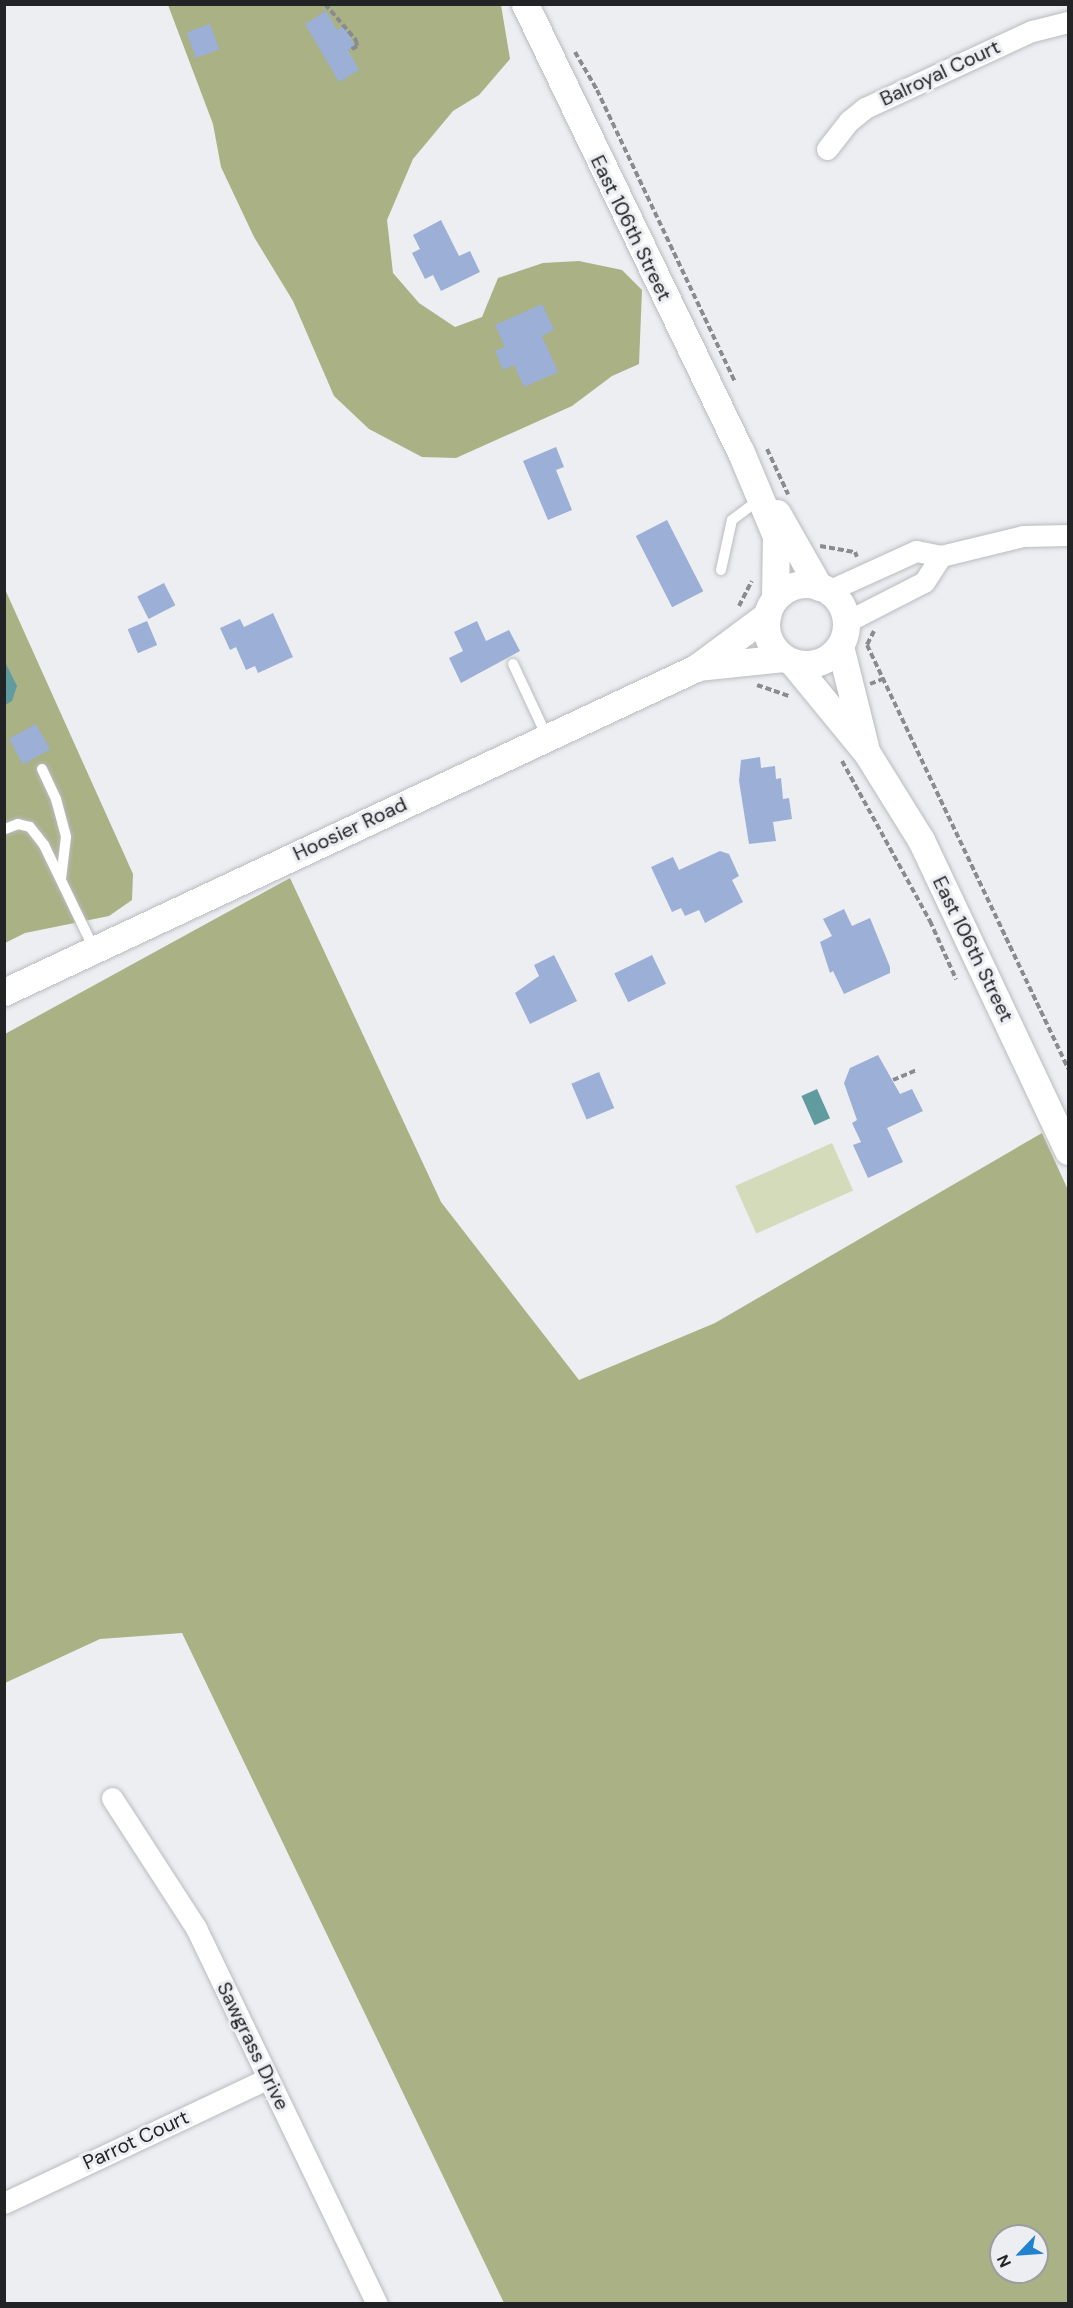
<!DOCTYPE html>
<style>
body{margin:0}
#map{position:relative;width:1073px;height:2308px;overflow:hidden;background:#eceef2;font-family:"DM Sans",sans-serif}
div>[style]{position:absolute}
.green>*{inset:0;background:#d4dbba;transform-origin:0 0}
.forest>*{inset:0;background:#a9b185}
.water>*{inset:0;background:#609b9f;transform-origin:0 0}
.building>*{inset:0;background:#9cafd6;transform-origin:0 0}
.path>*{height:4px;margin-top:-2px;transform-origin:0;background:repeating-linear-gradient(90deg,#8a8b8e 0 6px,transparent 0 9px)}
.roads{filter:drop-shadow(0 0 2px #babbbf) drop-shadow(0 0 2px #babbbf)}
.service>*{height:10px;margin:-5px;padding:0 5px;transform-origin:5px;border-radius:5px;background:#fff}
.minor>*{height:21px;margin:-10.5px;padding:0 10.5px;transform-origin:10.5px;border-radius:10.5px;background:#fff}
.tertiary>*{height:27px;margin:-13.5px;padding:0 13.5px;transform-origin:13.5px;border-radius:13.5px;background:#fff}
.tertiary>.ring{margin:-13.5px;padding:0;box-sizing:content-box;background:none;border:27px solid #fff;border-radius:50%}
span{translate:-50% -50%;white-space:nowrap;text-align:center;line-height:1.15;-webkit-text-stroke:6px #eceef2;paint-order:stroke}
.street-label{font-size:20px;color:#222324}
.frame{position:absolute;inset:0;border:6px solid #222324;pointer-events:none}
.north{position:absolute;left:989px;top:2224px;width:60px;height:60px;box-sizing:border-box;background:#eceef2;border:2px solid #9b9da0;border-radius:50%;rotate:245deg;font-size:16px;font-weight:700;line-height:24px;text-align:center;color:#222324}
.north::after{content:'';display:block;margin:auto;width:21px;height:27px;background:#2282ce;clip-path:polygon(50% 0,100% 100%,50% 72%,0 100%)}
</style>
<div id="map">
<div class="green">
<i style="left:832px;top:1143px;width:52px;height:106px;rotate:66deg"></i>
</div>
<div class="forest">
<i style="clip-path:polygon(168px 5px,501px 5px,510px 59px,479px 95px,453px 111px,413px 159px,387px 220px,393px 273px,419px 303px,455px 327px,482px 317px,498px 278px,543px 263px,579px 261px,622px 270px,642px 290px,639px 364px,612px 376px,572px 406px,456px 458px,422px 457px,369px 429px,334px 396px,293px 301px,254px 237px,221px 167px,213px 124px)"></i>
<i style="clip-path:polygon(4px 587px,133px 874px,132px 900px,109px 916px,25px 933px,5px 943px)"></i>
<i style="clip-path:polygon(evenodd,290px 878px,441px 1202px,579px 1380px,715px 1323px,1042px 1133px,1068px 1190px,1068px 2303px,504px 2303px,182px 1633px,100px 1639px,5px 1683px,5px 1034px,290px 878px,1001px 2236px,1037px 2236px,1037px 2272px,1001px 2272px,1001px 2236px)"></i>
</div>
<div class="water">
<i style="clip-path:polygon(5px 662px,17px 686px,12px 701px,5px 705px)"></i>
<i style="left:817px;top:1089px;width:32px;height:17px;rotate:66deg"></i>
</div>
<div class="building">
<i style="clip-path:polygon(326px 11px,337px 30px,344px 26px,355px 46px,348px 50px,359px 70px,339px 82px,305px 24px)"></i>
<i style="left:210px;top:24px;width:27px;height:25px;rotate:70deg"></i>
<i style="clip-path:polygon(441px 220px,459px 256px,470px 251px,480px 272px,441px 291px,433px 275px,425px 279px,412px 253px,420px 249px,413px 235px)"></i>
<i style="clip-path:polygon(542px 304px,554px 330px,542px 336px,558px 372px,524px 387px,514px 365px,503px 370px,495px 351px,505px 347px,495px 325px)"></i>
<i style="clip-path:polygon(556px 447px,564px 467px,556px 470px,572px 510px,548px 520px,523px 461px)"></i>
<i style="left:667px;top:520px;width:80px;height:35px;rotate:63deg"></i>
<i style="left:164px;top:583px;width:25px;height:30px;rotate:63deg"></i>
<i style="clip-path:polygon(273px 613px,293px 657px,258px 673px,255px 666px,246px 670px,236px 647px,230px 650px,220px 628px,240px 619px,244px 627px)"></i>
<i style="left:147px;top:621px;width:26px;height:21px;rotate:67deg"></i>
<i style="clip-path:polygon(477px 621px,486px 641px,509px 630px,520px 651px,461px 683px,449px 658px,463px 651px,454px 632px)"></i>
<i style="left:36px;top:724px;width:29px;height:31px;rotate:61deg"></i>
<i style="clip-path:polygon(760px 757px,761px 768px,775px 766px,776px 779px,781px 778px,783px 799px,789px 798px,792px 819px,773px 822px,776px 841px,749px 844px,739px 781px,741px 760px)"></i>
<i style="clip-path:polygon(720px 851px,729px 854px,739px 876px,732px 880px,743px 902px,705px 923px,699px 910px,685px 916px,681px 908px,672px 912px,651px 867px,673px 857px,679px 870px)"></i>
<i style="clip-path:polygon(844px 909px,852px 926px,870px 918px,890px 967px,890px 973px,844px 994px,833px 971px,830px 973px,820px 942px,832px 936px,823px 919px)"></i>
<i style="clip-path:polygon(554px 955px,577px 1001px,530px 1024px,515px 993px,539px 976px,534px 965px)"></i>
<i style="left:652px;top:955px;width:32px;height:42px;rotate:64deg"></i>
<i style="clip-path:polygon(878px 1055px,900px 1094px,912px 1089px,923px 1111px,887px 1128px,903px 1162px,868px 1178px,853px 1145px,861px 1142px,852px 1123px,857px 1120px,844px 1083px,850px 1068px)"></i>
<i style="left:599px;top:1072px;width:39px;height:30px;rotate:67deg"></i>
</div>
<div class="path">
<i style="left:325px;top:4px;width:48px;rotate:49.3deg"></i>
<i style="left:356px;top:40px;width:6px;rotate:81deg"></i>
<i style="left:357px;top:46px;width:9px;rotate:148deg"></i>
<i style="left:575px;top:52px;width:44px;rotate:59.9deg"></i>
<i style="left:597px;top:90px;width:323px;rotate:64.7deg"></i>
<i style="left:767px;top:449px;width:50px;rotate:65deg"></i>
<i style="left:820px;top:546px;width:36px;rotate:10deg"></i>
<i style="left:855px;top:552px;width:5px;rotate:68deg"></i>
<i style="left:739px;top:606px;width:28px;rotate:-63deg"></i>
<i style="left:874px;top:631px;width:16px;rotate:117deg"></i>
<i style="left:867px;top:645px;width:469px;rotate:64.6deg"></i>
<i style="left:870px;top:684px;width:14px;rotate:-21deg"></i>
<i style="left:757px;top:685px;width:34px;rotate:19deg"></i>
<i style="left:842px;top:761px;width:183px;rotate:61.2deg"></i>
<i style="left:930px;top:921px;width:64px;rotate:65.9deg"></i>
<i style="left:893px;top:1080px;width:25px;rotate:-23deg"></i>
</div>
<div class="roads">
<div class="service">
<i style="left:721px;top:570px;width:51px;rotate:-77.6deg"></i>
<i style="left:732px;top:520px;width:35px;rotate:-37deg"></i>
<i style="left:513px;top:664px;width:81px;rotate:65deg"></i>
<i style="left:42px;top:769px;width:33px;rotate:65deg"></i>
<i style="left:56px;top:799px;width:39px;rotate:75deg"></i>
<i style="left:66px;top:837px;width:42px;rotate:96.8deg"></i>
<i style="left:5px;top:829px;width:14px;rotate:-21deg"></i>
<i style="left:18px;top:824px;width:12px;rotate:14deg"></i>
<i style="left:30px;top:827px;width:23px;rotate:52deg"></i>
<i style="left:44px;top:845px;width:115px;rotate:64.3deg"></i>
</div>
<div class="minor">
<i style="left:827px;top:149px;width:36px;rotate:-52deg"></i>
<i style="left:849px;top:121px;width:21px;rotate:-39deg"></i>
<i style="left:865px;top:108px;width:184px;rotate:-24.8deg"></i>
<i style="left:1032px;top:31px;width:37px;rotate:-14deg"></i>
<i style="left:941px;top:556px;width:84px;rotate:-13.7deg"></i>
<i style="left:1023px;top:536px;width:45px;rotate:-1.3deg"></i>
<i style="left:828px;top:591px;width:97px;rotate:-24.4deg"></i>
<i style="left:916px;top:551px;width:25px;rotate:11deg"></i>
<i style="left:941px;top:556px;width:31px;rotate:123deg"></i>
<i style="left:924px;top:582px;width:88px;rotate:152.9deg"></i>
<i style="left:112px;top:1798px;width:155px;rotate:57.1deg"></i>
<i style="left:196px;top:1928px;width:417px;rotate:64.3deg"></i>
<i style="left:4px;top:2203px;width:292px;rotate:-25.3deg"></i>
</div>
<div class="tertiary">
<i style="left:525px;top:4px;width:495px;rotate:64.3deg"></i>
<i style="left:740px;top:450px;width:93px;rotate:67.3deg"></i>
<i style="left:776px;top:536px;width:62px;rotate:90.9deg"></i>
<i style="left:777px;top:513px;width:85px;rotate:60.4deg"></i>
<i class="ring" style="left:766px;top:584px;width:53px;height:53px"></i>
<i style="left:840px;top:646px;width:103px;rotate:76deg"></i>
<i style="left:793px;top:663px;width:117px;rotate:50.6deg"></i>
<i style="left:867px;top:753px;width:102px;rotate:58.2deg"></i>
<i style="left:921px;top:840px;width:344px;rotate:64.7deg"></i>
<i style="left:697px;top:667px;width:87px;rotate:-5.9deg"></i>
<i style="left:4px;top:992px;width:764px;rotate:-25.09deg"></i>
<i style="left:696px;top:668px;width:89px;rotate:-36.7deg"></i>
</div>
</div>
<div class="street-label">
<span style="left:940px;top:73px;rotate:-25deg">Balroyal Court</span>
<span style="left:631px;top:228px;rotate:64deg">East 106th Street</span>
<span style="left:350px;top:829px;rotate:-25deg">Hoosier Road</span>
<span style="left:973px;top:949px;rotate:64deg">East 106th Street</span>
<span style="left:253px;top:2046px;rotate:64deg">Sawgrass Drive</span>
<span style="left:136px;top:2140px;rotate:-25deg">Parrot Court</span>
</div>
<div class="frame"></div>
<div class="north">N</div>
</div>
